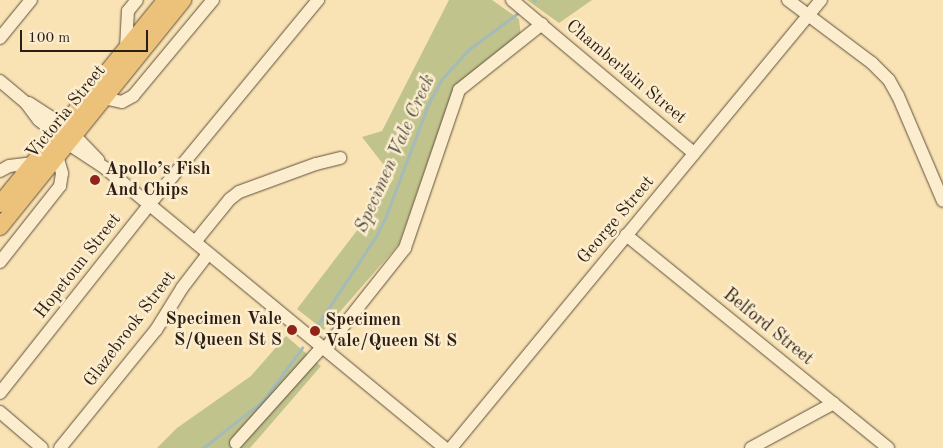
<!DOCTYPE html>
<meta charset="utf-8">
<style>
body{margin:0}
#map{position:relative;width:943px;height:448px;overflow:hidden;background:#f9e3b4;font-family:"Old Standard TT",serif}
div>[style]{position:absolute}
.green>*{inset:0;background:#c0c38b}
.stream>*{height:2.5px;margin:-1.25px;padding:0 1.25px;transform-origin:1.25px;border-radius:1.25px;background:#a4bbb9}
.roads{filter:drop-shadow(0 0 1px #604f3d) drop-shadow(0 0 1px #604f3d)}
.minor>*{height:12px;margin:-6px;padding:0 6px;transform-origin:6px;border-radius:6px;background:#fbedce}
.major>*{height:16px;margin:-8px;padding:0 8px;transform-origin:8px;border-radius:8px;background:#ecc27a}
.dots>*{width:14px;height:14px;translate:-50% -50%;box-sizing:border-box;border:2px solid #fbedce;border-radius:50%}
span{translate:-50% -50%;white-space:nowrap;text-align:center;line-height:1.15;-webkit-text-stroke:5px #fbedce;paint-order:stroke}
.street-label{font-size:18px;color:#2d1e15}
.poi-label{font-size:18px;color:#2d1e15;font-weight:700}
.left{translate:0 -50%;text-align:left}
.right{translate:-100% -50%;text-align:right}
.water-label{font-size:19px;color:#514d46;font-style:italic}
.scale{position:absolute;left:20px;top:30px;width:128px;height:22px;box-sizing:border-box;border:2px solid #2d1e15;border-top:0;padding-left:6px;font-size:15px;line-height:18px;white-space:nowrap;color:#2d1e15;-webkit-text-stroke:4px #fbedce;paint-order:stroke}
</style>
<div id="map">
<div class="green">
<i style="clip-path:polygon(449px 0,492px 0,519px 19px,521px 37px,454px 87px,399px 244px,324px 330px,297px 309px,378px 203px,394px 178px,362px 137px,382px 131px)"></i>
<i style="clip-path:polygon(527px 0,592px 0,559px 23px)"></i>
<i style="clip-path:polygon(286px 336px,321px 366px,250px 448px,157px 448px,177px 428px,251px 376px)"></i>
</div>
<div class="stream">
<i style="left:534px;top:1px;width:1px;rotate:-45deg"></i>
<i style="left:318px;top:324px;width:103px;rotate:-56.5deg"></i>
<i style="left:375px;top:238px;width:25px;rotate:-63deg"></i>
<i style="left:386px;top:216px;width:119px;rotate:-69.3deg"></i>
<i style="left:428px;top:105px;width:30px;rotate:-62deg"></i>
<i style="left:442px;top:79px;width:39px;rotate:-48deg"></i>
<i style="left:468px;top:50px;width:62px;rotate:-36.5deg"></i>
<i style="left:203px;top:448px;width:76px;rotate:-38.1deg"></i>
<i style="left:263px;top:401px;width:66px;rotate:-53.7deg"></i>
</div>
<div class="roads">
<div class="minor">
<i style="left:512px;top:0;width:238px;rotate:40.1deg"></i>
<i style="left:788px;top:0;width:105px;rotate:36.9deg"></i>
<i style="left:872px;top:63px;width:24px;rotate:45deg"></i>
<i style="left:889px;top:80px;width:18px;rotate:61deg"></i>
<i style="left:898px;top:96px;width:114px;rotate:66.8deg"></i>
<i style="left:0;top:38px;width:49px;rotate:-50.8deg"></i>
<i style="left:126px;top:48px;width:37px;rotate:-87deg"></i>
<i style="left:128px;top:11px;width:14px;rotate:-51deg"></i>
<i style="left:0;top:81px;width:34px;rotate:40deg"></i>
<i style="left:26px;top:103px;width:21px;rotate:53deg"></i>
<i style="left:39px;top:120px;width:22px;rotate:39deg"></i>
<i style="left:103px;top:98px;width:19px;rotate:12deg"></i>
<i style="left:122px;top:102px;width:13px;rotate:-29deg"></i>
<i style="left:133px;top:96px;width:125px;rotate:-50.2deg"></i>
<i style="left:29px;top:103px;width:40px;rotate:32.9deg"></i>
<i style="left:74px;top:135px;width:35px;rotate:46deg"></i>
<i style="left:67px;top:143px;width:45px;rotate:33.3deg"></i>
<i style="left:105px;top:168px;width:440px;rotate:39.5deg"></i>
<i style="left:0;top:171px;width:10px;rotate:-29deg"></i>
<i style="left:9px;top:166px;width:23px;rotate:-7deg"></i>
<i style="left:626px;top:235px;width:338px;rotate:39.1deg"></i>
<i style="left:195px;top:242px;width:55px;rotate:-50.9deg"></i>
<i style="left:230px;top:199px;width:11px;rotate:-38deg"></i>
<i style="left:239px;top:192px;width:82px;rotate:-20deg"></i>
<i style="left:316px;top:164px;width:25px;rotate:-14deg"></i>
<i style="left:0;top:262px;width:97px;rotate:-51.7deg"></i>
<i style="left:60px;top:186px;width:13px;rotate:-81deg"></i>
<i style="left:62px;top:173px;width:18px;rotate:-106deg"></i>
<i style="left:325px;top:349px;width:129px;rotate:-51.6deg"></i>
<i style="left:405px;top:248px;width:167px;rotate:-71.1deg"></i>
<i style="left:459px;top:90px;width:106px;rotate:-38.5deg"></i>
<i style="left:0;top:393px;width:240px;rotate:-51.6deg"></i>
<i style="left:149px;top:205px;width:266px;rotate:-50.5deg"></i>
<i style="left:0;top:412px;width:55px;rotate:40.6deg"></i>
<i style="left:236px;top:443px;width:129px;rotate:-48.1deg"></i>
<i style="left:60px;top:448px;width:152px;rotate:-50.9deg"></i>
<i style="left:156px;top:330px;width:49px;rotate:-58.2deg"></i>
<i style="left:182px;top:288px;width:43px;rotate:-52.6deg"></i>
<i style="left:451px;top:448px;width:581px;rotate:-50.45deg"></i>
<i style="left:751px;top:448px;width:94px;rotate:-28.5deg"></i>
</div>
<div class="major">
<i style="left:0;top:204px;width:263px;rotate:-50.9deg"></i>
<i style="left:0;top:227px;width:292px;rotate:-51.1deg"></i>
</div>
</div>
<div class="dots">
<i style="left:95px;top:180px;background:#8f2418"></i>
<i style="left:292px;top:330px;background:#8f2418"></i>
<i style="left:315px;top:331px;background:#8f2418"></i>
</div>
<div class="street-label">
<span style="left:626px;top:72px;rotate:40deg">Chamberlain Street</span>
<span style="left:66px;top:112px;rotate:-51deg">Victoria Street</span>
<span style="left:616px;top:220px;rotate:-50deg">George Street</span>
<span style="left:78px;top:266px;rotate:-52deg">Hopetoun Street</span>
<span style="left:768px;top:327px;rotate:39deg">Belford Street</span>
<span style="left:130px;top:329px;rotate:-53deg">Glazebrook Street</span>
</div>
<div class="poi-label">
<span class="left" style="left:105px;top:180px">Apollo’s Fish<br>And Chips</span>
<span class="right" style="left:282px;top:330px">Specimen Vale<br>S/Queen St S</span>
<span class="left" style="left:325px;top:331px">Specimen<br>Vale/Queen St S</span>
</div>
<div class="water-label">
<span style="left:396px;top:154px;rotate:-66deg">Specimen Vale Creek</span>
</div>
<div class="scale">100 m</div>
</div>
